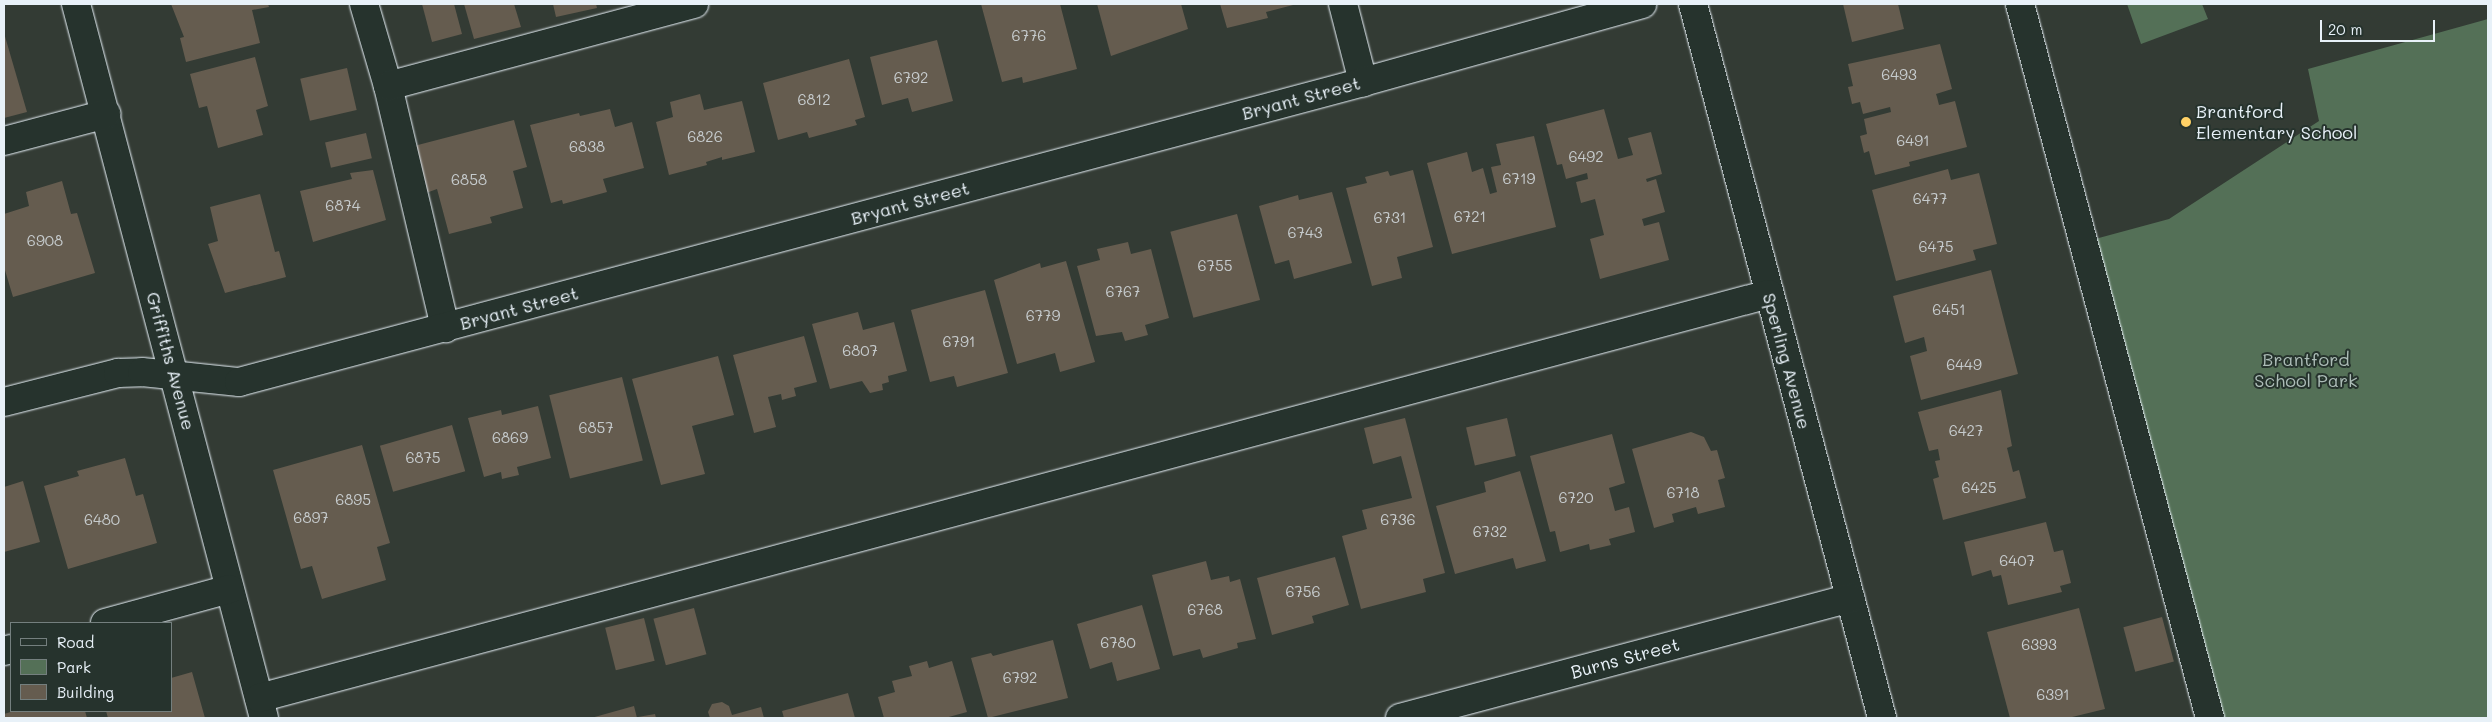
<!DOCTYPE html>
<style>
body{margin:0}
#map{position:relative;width:2492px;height:722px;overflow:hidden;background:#333b34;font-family:Mali,sans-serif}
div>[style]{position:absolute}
.green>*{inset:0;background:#547057}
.building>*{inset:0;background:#655c4f;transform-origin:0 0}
.roads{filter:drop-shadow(0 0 1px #e8f1f8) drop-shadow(0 0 1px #e8f1f8)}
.minor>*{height:28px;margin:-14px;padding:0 14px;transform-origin:14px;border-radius:14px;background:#26332d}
.dots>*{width:14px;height:14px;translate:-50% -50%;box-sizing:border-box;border:2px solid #26332d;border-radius:50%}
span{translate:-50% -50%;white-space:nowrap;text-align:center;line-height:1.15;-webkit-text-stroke:4px #26332d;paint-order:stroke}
.number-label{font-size:15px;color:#c7ccce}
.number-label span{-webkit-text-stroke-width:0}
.street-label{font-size:18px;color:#e8f1f8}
.poi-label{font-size:18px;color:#e8f1f8}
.left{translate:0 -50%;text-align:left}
.park-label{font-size:18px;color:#adbdb8}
.frame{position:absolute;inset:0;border:5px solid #e8f1f8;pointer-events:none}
.legend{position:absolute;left:10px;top:622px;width:162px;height:90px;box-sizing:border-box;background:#26332d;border:1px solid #747f7e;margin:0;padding:6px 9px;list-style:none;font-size:15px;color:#e8f1f8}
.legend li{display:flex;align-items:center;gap:10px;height:25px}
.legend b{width:25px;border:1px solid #747f7e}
.scale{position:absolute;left:2320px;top:20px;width:115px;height:22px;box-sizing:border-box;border:2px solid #e8f1f8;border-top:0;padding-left:6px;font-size:15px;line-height:18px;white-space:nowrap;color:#e8f1f8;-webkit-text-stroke:4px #26332d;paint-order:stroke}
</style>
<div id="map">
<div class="green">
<i style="clip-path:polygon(2127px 4px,2202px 4px,2208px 19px,2141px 44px)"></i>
<i style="clip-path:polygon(2488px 19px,2488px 718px,2210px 718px,2084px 242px,2169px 219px,2319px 121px,2308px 69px)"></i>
</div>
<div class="building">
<i style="clip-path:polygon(171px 4px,268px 4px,269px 7px,252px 10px,260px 43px,186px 62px,180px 38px,184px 37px)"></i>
<i style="clip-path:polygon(422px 4px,454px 4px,462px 34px,432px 42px)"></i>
<i style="clip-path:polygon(464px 4px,514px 4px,521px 27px,474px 39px)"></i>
<i style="clip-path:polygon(553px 4px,596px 4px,597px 8px,556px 17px)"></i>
<i style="clip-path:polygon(981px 4px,1060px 4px,1077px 69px,1023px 83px,1022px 77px,1002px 82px)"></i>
<i style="clip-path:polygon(1097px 4px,1181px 4px,1188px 29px,1111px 56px)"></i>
<i style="clip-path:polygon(1220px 4px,1297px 4px,1266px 12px,1268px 18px,1227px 28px)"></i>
<i style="clip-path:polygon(1843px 4px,1898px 4px,1904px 29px,1852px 42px)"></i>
<i style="clip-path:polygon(4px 33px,27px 112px,4px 118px)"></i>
<i style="clip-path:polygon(937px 40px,953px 101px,912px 112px,908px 98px,882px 105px,870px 57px)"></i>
<i style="clip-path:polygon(1940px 44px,1952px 89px,1936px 94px,1937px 97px,1939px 105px,1955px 101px,1967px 147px,1909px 162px,1910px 166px,1875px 175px,1869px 151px,1864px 153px,1860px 136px,1867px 134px,1864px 119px,1891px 112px,1890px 107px,1863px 114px,1860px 102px,1852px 104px,1848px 87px,1853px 86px,1848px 64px)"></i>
<i style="clip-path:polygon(255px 57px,268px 106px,256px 110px,263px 135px,218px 148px,207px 106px,199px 108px,190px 74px)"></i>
<i style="clip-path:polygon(849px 59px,865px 117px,855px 120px,857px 125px,809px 138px,807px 132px,778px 140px,763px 83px)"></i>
<i style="left:347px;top:68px;width:43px;height:48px;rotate:77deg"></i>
<i style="clip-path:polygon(700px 94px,704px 110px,742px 101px,755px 152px,722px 160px,722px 157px,706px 162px,707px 165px,669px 175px,656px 122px,673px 117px,670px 102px)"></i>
<i style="clip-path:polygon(610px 109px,615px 127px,632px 122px,644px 168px,603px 179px,607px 192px,563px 204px,562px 200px,551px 203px,530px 125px,579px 113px,580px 116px)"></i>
<i style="clip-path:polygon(1604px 109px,1618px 159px,1633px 155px,1628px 138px,1651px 132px,1662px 174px,1646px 179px,1647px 182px,1656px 179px,1665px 212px,1642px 219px,1644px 226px,1659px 222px,1669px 260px,1600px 279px,1590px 239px,1604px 235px,1595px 199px,1581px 203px,1576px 182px,1588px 179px,1587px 173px,1566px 179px,1562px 164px,1557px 165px,1546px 124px)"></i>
<i style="clip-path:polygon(514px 120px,527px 167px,513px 171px,523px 208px,490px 217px,492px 223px,449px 234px,437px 189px,426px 193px,414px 146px)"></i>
<i style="left:366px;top:133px;width:26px;height:42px;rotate:77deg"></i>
<i style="clip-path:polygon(1534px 136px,1556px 227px,1452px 254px,1427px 163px,1467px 152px,1472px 172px,1483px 168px,1490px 194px,1497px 192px,1491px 167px,1501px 165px,1496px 144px)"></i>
<i style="clip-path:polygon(1948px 169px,1951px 180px,1979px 173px,1997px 244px,1973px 250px,1976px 260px,1896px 281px,1872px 190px)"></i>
<i style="clip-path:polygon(373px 170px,386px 220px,313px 242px,300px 191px,352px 179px,350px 173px)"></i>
<i style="clip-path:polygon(1413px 170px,1433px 247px,1397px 257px,1402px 278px,1372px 286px,1346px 188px,1367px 183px,1365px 177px,1388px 171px,1390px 176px)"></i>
<i style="clip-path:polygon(62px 181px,71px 214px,77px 213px,95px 273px,13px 297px,4px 267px,4px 214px,29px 206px,26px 192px)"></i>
<i style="clip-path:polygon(1332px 192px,1352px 263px,1294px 279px,1289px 260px,1275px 264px,1259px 206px,1298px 195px,1299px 200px)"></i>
<i style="clip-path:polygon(260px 194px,275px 252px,279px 251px,286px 277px,225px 293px,208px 244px,218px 241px,210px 207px)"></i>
<i style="left:1237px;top:214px;width:89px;height:69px;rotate:75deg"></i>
<i style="clip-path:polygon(1128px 242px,1131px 254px,1151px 249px,1169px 318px,1145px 325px,1148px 335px,1125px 341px,1122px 332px,1096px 336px,1077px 266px,1100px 260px,1097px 249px)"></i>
<i style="clip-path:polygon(1066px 261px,1095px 362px,1060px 372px,1055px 353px,1017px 364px,994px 280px,1040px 263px,1041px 268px)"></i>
<i style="clip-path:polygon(1991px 270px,2018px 374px,1921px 400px,1910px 356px,1927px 351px,1924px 337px,1905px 343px,1893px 296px)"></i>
<i style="clip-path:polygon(985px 290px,1008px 373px,957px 387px,954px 376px,930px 382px,911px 310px)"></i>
<i style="clip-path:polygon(858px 312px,863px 330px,894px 322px,907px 371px,888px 376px,889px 382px,882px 384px,883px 390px,870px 393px,862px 381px,830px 389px,812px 324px)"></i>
<i style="clip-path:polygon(804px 336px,817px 382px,794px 388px,796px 396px,782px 400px,781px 394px,768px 397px,776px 427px,754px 433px,733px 355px)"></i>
<i style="clip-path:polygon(718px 356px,734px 415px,692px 426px,705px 474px,661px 485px,632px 379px)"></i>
<i style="left:622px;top:377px;width:86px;height:75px;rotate:76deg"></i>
<i style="clip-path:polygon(2001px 390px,2012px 446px,2007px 448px,2013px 472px,2019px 470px,2026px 498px,1943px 520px,1933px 479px,1939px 477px,1935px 461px,1940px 460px,1938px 449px,1929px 451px,1918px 412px)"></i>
<i style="clip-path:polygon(538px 406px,551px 458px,517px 467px,519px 475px,502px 479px,501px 472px,484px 477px,468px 418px,501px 410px,502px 415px)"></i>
<i style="clip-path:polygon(1405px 418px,1445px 573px,1423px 579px,1426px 592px,1361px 609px,1342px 536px,1367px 529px,1362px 510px,1412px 498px,1401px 456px,1373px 464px,1364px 428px)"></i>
<i style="left:1507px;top:418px;width:39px;height:42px;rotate:77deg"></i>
<i style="left:452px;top:425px;width:48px;height:75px;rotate:74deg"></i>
<i style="clip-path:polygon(1691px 432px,1704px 437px,1711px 451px,1717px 450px,1725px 478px,1718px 480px,1725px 507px,1698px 514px,1696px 507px,1672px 514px,1674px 522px,1654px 528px,1632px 449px)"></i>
<i style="clip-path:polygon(1612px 434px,1625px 483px,1609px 488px,1615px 511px,1629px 507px,1635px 532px,1609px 539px,1611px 545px,1590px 550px,1589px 544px,1560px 552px,1555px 531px,1550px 532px,1530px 456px)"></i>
<i style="clip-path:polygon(362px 445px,390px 543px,377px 547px,386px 580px,322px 599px,312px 566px,301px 569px,273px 470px)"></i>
<i style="clip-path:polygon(125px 458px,136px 496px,143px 494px,157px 543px,68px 569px,44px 486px,79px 476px,77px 471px)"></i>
<i style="clip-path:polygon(1520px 471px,1546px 561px,1516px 569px,1513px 558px,1455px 574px,1436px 506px,1486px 492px,1484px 482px)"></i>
<i style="clip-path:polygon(23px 481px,40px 542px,4px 552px,4px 487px)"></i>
<i style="clip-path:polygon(2046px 522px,2054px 552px,2063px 550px,2071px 583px,2060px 586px,2062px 592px,2008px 605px,2001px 575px,1993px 577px,1991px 570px,1972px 576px,1964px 542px)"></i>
<i style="clip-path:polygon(1335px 557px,1349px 605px,1312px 616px,1314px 623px,1272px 635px,1257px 578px)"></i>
<i style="clip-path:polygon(1206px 561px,1211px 580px,1229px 576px,1230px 582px,1240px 579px,1256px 639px,1237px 643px,1238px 648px,1203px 658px,1200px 649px,1173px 656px,1152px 575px)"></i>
<i style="clip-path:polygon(1142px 605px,1160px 669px,1117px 681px,1112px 662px,1090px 669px,1077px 624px)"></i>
<i style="left:694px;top:608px;width:48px;height:42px;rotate:75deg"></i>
<i style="clip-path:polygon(2079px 608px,2105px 709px,2068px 718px,2010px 718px,1987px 632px)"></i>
<i style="left:2162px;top:617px;width:46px;height:40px;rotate:75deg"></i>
<i style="left:644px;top:618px;width:44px;height:40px;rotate:76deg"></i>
<i style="clip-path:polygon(1053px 640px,1068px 698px,988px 718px,971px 658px,991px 653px,993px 656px)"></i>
<i style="clip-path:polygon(927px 661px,929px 668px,952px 661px,967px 712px,945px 718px,884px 718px,878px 697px,895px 692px,892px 681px,912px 676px,909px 666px)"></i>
<i style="clip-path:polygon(192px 672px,205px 718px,108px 718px,106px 711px,171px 711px,171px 678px)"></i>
<i style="clip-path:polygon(848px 693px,855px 718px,784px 718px,782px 711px)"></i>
<i style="clip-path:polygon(722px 702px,729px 706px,732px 715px,761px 707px,764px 718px,710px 718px,708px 712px,712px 704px)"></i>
<i style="clip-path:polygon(634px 706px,637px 718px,591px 718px)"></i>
<i style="clip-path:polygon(14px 711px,85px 711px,87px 718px,4px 718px,4px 714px)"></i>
<i style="clip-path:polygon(655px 714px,656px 718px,639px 718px,638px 717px)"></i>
</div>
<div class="roads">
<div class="minor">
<i style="left:76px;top:4px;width:738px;rotate:75.25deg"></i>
<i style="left:364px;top:4px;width:85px;rotate:73.7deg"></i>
<i style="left:388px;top:86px;width:249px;rotate:76.7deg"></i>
<i style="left:1343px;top:4px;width:81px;rotate:75.6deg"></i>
<i style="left:1693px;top:4px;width:739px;rotate:75.17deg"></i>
<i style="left:2020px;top:4px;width:739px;rotate:75.1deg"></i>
<i style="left:388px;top:86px;width:317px;rotate:-15deg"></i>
<i style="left:4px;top:141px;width:106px;rotate:-14.8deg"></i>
<i style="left:4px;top:402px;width:118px;rotate:-14.3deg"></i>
<i style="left:118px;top:373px;width:24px;rotate:-2deg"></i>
<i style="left:142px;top:372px;width:98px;rotate:5.9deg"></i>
<i style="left:239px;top:382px;width:1163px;rotate:-14.94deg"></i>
<i style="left:1363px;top:82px;width:290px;rotate:-15.6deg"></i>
<i style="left:105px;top:623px;width:129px;rotate:-15.3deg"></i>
<i style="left:4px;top:651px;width:7px;rotate:-16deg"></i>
<i style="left:259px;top:698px;width:1563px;rotate:-14.98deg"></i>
<i style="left:1400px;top:718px;width:466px;rotate:-14.9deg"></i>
</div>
</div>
<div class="dots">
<i style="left:2186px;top:122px;background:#ffd166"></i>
</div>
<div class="number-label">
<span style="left:1029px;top:36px">6776</span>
<span style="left:1899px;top:75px">6493</span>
<span style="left:911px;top:78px">6792</span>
<span style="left:814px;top:100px">6812</span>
<span style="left:705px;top:137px">6826</span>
<span style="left:1913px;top:141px">6491</span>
<span style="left:587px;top:147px">6838</span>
<span style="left:1586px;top:157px">6492</span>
<span style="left:1519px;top:179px">6719</span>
<span style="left:469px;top:180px">6858</span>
<span style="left:1930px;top:199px">6477</span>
<span style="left:343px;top:206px">6874</span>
<span style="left:1470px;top:217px">6721</span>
<span style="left:1390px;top:218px">6731</span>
<span style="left:1305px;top:233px">6743</span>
<span style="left:45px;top:241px">6908</span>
<span style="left:1936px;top:247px">6475</span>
<span style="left:1215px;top:266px">6755</span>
<span style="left:1123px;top:292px">6767</span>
<span style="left:1949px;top:310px">6451</span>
<span style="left:1043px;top:316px">6779</span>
<span style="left:959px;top:342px">6791</span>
<span style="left:860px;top:351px">6807</span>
<span style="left:1964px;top:365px">6449</span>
<span style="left:596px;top:428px">6857</span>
<span style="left:1966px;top:431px">6427</span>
<span style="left:510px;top:438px">6869</span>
<span style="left:423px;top:458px">6875</span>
<span style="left:1979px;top:488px">6425</span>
<span style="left:1683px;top:493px">6718</span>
<span style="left:1576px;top:498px">6720</span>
<span style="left:353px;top:500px">6895</span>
<span style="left:311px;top:518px">6897</span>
<span style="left:102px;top:520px">6480</span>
<span style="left:1398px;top:520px">6736</span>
<span style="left:1490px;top:532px">6732</span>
<span style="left:2017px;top:561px">6407</span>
<span style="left:1303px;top:592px">6756</span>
<span style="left:1205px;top:610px">6768</span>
<span style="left:1118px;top:643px">6780</span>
<span style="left:2039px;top:645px">6393</span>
<span style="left:1020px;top:678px">6792</span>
<span style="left:2053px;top:695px">6391</span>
</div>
<div class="street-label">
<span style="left:1301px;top:98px;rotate:-15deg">Bryant Street</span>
<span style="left:910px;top:203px;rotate:-15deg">Bryant Street</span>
<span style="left:519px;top:308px;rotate:-15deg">Bryant Street</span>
<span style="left:171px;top:361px;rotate:75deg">Griffiths Avenue</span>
<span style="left:1787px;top:361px;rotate:75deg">Sperling Avenue</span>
<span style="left:1625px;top:658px;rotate:-15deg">Burns Street</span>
</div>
<div class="poi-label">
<span class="left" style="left:2196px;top:122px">Brantford<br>Elementary School</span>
</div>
<div class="park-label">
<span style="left:2306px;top:370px">Brantford<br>School Park</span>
</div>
<div class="frame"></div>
<ul class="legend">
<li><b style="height:6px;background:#26332d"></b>Road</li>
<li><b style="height:14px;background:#547057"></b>Park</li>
<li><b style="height:14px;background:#655c4f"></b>Building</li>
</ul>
<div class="scale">20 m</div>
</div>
